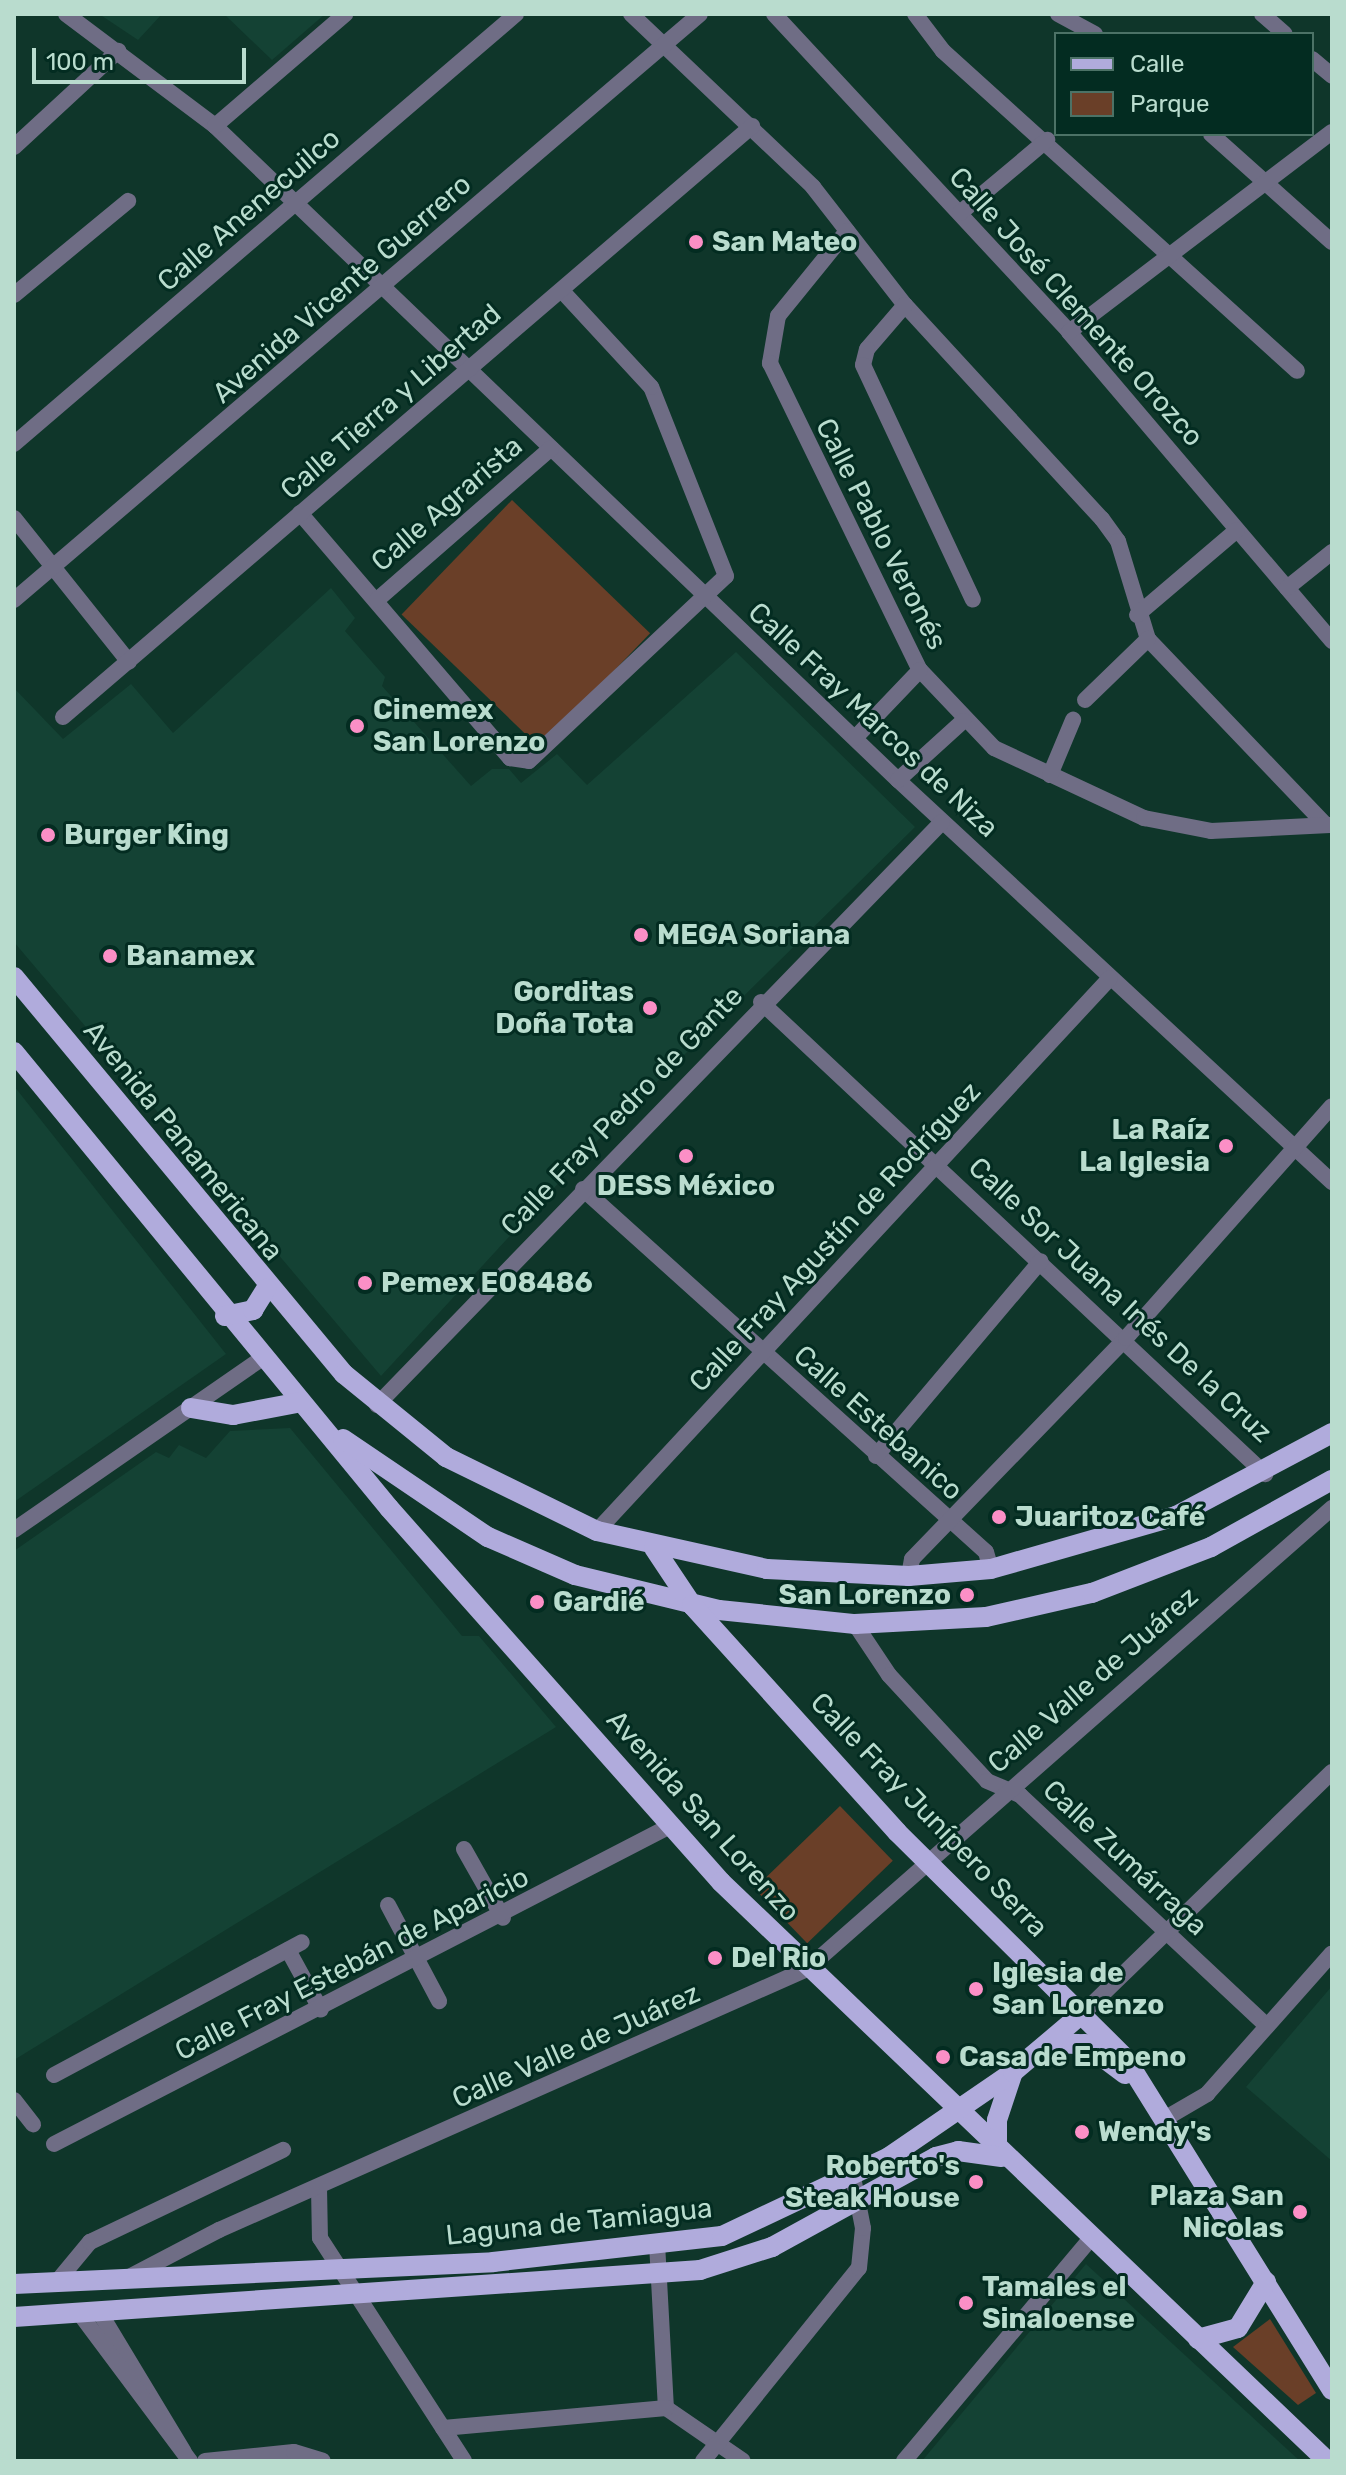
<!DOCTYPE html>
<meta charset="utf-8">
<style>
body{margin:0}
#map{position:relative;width:1346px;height:2475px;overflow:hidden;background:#0f362a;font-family:Rubik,sans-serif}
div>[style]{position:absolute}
.built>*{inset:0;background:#144234}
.green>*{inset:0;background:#6a3f28;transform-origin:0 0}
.minor>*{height:16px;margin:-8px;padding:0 8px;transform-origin:8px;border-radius:8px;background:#6f6d85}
.major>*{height:20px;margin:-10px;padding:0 10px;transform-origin:10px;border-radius:10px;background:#b0abdc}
.dots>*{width:22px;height:22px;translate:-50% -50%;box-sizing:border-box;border:4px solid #032c21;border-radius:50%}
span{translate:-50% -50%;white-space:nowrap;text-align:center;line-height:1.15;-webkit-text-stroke:6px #032c21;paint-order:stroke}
.street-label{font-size:28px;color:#b9dcce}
.poi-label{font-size:28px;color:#b9dcce;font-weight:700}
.left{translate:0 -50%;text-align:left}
.right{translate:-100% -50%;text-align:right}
.frame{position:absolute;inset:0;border:16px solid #b9dcce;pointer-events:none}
.legend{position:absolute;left:1054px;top:32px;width:260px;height:104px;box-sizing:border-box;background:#032c21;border:2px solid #4c7266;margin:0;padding:10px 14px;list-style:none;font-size:24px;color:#b9dcce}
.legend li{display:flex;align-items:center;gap:16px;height:40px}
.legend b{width:40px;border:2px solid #4c7266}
.scale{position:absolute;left:32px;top:48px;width:214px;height:36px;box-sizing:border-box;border:4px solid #b9dcce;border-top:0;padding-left:10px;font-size:24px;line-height:28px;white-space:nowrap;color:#b9dcce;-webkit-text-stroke:6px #032c21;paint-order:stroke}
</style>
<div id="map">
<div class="built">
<i style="clip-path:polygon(99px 14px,162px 14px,138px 40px)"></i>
<i style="clip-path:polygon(224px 14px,325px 14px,272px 60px)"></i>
<i style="clip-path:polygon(331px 588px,355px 618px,345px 631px,385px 677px,382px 686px,471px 786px,492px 769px,509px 769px,521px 783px,557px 754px,587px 785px,736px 652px,915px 827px,599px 1139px,381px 1376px,14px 942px,14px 688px,63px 739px,131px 684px,173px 733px)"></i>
<i style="clip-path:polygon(14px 1086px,226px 1354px,14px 1502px)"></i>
<i style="clip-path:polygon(290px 1428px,462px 1636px,479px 1636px,556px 1727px,14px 2060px,14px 1551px,156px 1452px,169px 1458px,179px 1445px,206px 1458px,230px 1431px)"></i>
<i style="clip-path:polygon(1332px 1986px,1332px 2161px,1246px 2087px)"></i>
<i style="clip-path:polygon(1086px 2264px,1300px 2461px,922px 2461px)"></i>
</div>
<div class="green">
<i style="left:512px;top:500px;width:192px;height:159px;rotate:44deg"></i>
<i style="left:840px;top:1806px;width:76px;height:119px;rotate:46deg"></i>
<i style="clip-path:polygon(1270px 2319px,1316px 2393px,1298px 2405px,1233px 2347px)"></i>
</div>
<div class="minor">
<i style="left:66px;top:14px;width:186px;rotate:36.9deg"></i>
<i style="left:215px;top:126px;width:946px;rotate:43.76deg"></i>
<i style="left:898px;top:780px;width:592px;rotate:42.81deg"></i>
<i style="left:631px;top:14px;width:251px;rotate:43.5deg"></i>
<i style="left:813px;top:187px;width:150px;rotate:52.1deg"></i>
<i style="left:905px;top:305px;width:291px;rotate:47.4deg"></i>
<i style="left:1102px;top:519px;width:27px;rotate:54deg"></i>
<i style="left:1118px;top:541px;width:102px;rotate:73deg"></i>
<i style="left:1148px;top:639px;width:257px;rotate:46.3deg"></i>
<i style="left:774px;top:14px;width:434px;rotate:47.1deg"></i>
<i style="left:1069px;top:332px;width:406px;rotate:49.6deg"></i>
<i style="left:915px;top:14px;width:46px;rotate:52.9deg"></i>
<i style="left:943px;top:51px;width:477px;rotate:42.1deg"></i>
<i style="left:1058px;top:14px;width:42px;rotate:28.4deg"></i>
<i style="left:1262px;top:14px;width:30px;rotate:41deg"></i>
<i style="left:1312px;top:59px;width:26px;rotate:40deg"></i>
<i style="left:215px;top:126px;width:172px;rotate:-40.7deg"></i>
<i style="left:1211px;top:134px;width:162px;rotate:41.8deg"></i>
<i style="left:14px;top:147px;width:142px;rotate:-42.7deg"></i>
<i style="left:960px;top:213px;width:114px;rotate:-40deg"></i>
<i style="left:847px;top:231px;width:109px;rotate:129.1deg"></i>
<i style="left:778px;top:316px;width:48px;rotate:99.7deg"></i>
<i style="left:770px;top:363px;width:342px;rotate:64deg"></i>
<i style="left:920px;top:670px;width:108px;rotate:46.5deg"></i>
<i style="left:994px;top:748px;width:166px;rotate:25deg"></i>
<i style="left:1144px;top:818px;width:68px;rotate:11deg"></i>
<i style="left:1211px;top:831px;width:119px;rotate:-2.9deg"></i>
<i style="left:14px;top:295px;width:148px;rotate:-39.5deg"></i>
<i style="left:905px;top:305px;width:58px;rotate:130.8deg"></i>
<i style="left:867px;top:349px;width:16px;rotate:104deg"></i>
<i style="left:863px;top:365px;width:259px;rotate:64.9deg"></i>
<i style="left:1069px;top:332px;width:330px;rotate:-37.3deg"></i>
<i style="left:14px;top:444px;width:661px;rotate:-40.58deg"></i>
<i style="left:300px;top:513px;width:323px;rotate:49.4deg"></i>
<i style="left:510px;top:758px;width:19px;rotate:9deg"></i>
<i style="left:529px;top:761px;width:270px;rotate:-43.2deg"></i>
<i style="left:726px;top:576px;width:203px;rotate:-111.6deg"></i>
<i style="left:651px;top:387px;width:131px;rotate:-132.8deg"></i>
<i style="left:14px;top:518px;width:184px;rotate:51.4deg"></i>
<i style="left:1287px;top:588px;width:58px;rotate:-38.7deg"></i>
<i style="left:14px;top:600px;width:902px;rotate:-40.5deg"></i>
<i style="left:377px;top:600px;width:231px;rotate:-41.1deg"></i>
<i style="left:1137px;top:615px;width:131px;rotate:-40.4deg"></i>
<i style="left:1085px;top:700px;width:88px;rotate:-44.1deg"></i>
<i style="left:63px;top:717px;width:908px;rotate:-40.62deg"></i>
<i style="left:855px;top:738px;width:94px;rotate:-46.3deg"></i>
<i style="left:1050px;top:775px;width:60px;rotate:-67.3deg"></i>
<i style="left:898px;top:780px;width:88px;rotate:-42.2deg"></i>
<i style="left:761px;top:1002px;width:691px;rotate:43.12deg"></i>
<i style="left:583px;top:1189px;width:542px;rotate:42.01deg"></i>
<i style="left:986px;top:1552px;width:18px;rotate:74deg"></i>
<i style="left:377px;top:1405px;width:812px;rotate:-45.9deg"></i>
<i style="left:876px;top:1456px;width:255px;rotate:-49.8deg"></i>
<i style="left:14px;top:1530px;width:302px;rotate:-34.7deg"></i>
<i style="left:597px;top:1531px;width:754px;rotate:-47.15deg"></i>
<i style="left:909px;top:1576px;width:17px;rotate:-80deg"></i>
<i style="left:912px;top:1559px;width:308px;rotate:-45.9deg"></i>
<i style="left:1126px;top:1338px;width:310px;rotate:-48.4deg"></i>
<i style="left:855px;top:1624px;width:61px;rotate:56.3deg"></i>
<i style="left:889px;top:1675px;width:144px;rotate:47.2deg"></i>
<i style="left:987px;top:1781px;width:36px;rotate:23deg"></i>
<i style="left:1020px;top:1795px;width:338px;rotate:43.1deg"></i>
<i style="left:464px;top:1849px;width:79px;rotate:60.5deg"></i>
<i style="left:388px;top:1905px;width:109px;rotate:62deg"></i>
<i style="left:288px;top:1950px;width:68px;rotate:61.2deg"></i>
<i style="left:1084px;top:2012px;width:345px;rotate:-44.1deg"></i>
<i style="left:54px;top:2075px;width:281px;rotate:-28.2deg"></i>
<i style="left:14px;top:2100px;width:31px;rotate:52deg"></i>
<i style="left:1166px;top:2118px;width:48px;rotate:-30.3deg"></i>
<i style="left:1207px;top:2094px;width:188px;rotate:-48.4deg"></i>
<i style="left:54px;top:2144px;width:693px;rotate:-27.3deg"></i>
<i style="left:319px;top:2188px;width:50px;rotate:88.9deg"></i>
<i style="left:320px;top:2238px;width:265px;rotate:57.1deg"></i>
<i style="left:657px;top:2243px;width:165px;rotate:86.9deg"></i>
<i style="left:127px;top:2278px;width:104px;rotate:-27.6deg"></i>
<i style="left:219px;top:2230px;width:643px;rotate:-23.94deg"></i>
<i style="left:807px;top:1969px;width:699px;rotate:-41.29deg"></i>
<i style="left:55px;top:2284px;width:55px;rotate:-50.2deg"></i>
<i style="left:90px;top:2242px;width:214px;rotate:-25.5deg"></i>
<i style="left:100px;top:2313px;width:162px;rotate:58.9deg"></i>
<i style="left:80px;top:2314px;width:184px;rotate:53.2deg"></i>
<i style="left:666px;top:2408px;width:93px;rotate:34.5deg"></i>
<i style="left:443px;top:2428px;width:224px;rotate:-5.1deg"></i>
<i style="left:205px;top:2461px;width:89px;rotate:-5.8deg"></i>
<i style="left:294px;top:2452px;width:30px;rotate:17deg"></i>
<i style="left:703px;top:2461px;width:248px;rotate:-51.1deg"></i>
<i style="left:859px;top:2268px;width:40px;rotate:-84.3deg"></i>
<i style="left:863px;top:2228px;width:52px;rotate:-101.1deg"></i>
<i style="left:904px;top:2461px;width:290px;rotate:-50deg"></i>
</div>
<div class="major">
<i style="left:14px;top:977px;width:516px;rotate:50.27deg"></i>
<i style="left:344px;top:1374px;width:132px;rotate:39.1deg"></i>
<i style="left:446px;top:1457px;width:168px;rotate:26.1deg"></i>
<i style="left:597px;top:1531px;width:174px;rotate:12.6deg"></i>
<i style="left:767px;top:1569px;width:142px;rotate:2.8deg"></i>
<i style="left:909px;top:1576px;width:82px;rotate:-4.9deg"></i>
<i style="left:991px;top:1569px;width:192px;rotate:-16deg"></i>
<i style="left:1176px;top:1516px;width:177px;rotate:-28deg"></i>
<i style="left:14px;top:1052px;width:590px;rotate:50.57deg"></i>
<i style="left:389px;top:1508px;width:500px;rotate:48.4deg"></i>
<i style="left:721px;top:1882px;width:838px;rotate:43.69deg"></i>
<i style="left:225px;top:1316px;width:29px;rotate:-12deg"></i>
<i style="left:253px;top:1310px;width:25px;rotate:-58deg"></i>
<i style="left:191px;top:1408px;width:43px;rotate:9.5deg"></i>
<i style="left:233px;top:1415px;width:69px;rotate:-10.8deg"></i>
<i style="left:343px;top:1439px;width:175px;rotate:34.1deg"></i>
<i style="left:488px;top:1537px;width:95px;rotate:23.6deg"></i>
<i style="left:575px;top:1575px;width:148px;rotate:13.7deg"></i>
<i style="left:719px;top:1610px;width:137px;rotate:5.9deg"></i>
<i style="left:855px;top:1624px;width:131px;rotate:-3.1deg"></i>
<i style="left:986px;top:1617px;width:109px;rotate:-12.8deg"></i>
<i style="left:1092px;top:1593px;width:128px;rotate:-21.1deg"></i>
<i style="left:1211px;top:1547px;width:138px;rotate:-29deg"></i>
<i style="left:654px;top:1548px;width:69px;rotate:56.3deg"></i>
<i style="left:692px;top:1605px;width:306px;rotate:47.9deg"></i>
<i style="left:897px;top:1832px;width:322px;rotate:44.7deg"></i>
<i style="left:1126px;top:2059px;width:390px;rotate:58.1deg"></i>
<i style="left:1048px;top:2043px;width:37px;rotate:2deg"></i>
<i style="left:1085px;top:2044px;width:50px;rotate:36.9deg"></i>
<i style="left:997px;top:2153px;width:33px;rotate:-90deg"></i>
<i style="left:997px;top:2120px;width:51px;rotate:-71.6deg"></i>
<i style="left:14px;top:2284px;width:480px;rotate:-2.6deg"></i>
<i style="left:493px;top:2262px;width:230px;rotate:-6.5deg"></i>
<i style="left:722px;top:2236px;width:185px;rotate:-25.3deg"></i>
<i style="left:889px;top:2157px;width:150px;rotate:-34.4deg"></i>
<i style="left:1013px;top:2072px;width:93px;rotate:-40.2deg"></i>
<i style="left:14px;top:2317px;width:688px;rotate:-3.92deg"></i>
<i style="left:700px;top:2270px;width:76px;rotate:-17.7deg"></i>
<i style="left:772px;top:2247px;width:187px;rotate:-28.8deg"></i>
<i style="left:936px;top:2157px;width:23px;rotate:-15deg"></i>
<i style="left:958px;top:2151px;width:44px;rotate:7.8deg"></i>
<i style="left:1198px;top:2339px;width:41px;rotate:-15.4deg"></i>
<i style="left:1238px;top:2328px;width:54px;rotate:-58.7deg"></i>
</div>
<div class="dots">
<i style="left:696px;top:242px;background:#fb8fc6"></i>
<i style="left:357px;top:726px;background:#fb8fc6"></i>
<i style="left:48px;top:835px;background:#fb8fc6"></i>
<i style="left:641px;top:935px;background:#fb8fc6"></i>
<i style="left:110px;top:956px;background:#fb8fc6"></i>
<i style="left:650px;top:1008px;background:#fb8fc6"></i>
<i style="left:1226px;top:1146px;background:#fb8fc6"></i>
<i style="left:686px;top:1156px;background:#fb8fc6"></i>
<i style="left:365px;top:1283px;background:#fb8fc6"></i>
<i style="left:999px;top:1517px;background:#fb8fc6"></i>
<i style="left:967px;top:1595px;background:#fb8fc6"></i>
<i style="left:537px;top:1602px;background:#fb8fc6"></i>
<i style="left:715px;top:1958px;background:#fb8fc6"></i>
<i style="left:976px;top:1989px;background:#fb8fc6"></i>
<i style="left:943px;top:2057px;background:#fb8fc6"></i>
<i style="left:1082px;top:2132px;background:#fb8fc6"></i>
<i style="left:976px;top:2182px;background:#fb8fc6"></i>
<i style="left:1300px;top:2212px;background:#fb8fc6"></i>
<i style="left:966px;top:2303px;background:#fb8fc6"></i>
</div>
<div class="street-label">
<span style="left:249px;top:210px;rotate:-41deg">Calle Anenecuilco</span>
<span style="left:342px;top:289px;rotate:-41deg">Avenida Vicente Guerrero</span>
<span style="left:1076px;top:307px;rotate:48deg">Calle José Clemente Orozco</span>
<span style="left:391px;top:402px;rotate:-41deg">Calle Tierra y Libertad</span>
<span style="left:447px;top:504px;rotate:-41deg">Calle Agrarista</span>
<span style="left:881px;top:534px;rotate:63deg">Calle Pablo Veronés</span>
<span style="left:873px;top:720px;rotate:43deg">Calle Fray Marcos de Niza</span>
<span style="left:622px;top:1111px;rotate:-46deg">Calle Fray Pedro de Gante</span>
<span style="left:183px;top:1141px;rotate:51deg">Avenida Panamericana</span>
<span style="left:835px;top:1237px;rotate:-47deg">Calle Fray Agustín de Rodríguez</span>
<span style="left:1120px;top:1300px;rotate:43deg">Calle Sor Juana Inés De la Cruz</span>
<span style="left:878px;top:1423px;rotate:42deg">Calle Estebanico</span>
<span style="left:1093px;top:1680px;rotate:-41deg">Calle Valle de Juárez</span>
<span style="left:929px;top:1815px;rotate:46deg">Calle Fray Junípero Serra</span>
<span style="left:703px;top:1816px;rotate:48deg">Avenida San Lorenzo</span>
<span style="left:1125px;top:1858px;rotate:43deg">Calle Zumárraga</span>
<span style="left:352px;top:1964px;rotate:-27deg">Calle Fray Estebán de Aparicio</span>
<span style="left:576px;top:2046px;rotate:-24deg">Calle Valle de Juárez</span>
<span style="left:579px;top:2222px;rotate:-6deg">Laguna de Tamiagua</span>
</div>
<div class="poi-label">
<span class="left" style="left:712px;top:242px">San Mateo</span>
<span class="left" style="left:373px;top:726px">Cinemex<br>San Lorenzo</span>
<span class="left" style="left:64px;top:835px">Burger King</span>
<span class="left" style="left:657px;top:935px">MEGA Soriana</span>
<span class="left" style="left:126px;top:956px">Banamex</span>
<span class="right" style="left:634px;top:1008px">Gorditas<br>Doña Tota</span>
<span class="right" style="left:1210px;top:1146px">La Raíz<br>La Iglesia</span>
<span style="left:686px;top:1186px">DESS México</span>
<span class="left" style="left:381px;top:1283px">Pemex E08486</span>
<span class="left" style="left:1015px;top:1517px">Juaritoz Café</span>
<span class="right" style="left:951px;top:1595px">San Lorenzo</span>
<span class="left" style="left:553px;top:1602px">Gardié</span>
<span class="left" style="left:731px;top:1958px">Del Rio</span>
<span class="left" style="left:992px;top:1989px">Iglesia de<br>San Lorenzo</span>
<span class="left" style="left:959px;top:2057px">Casa de Empeno</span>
<span class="left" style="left:1098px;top:2132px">Wendy's</span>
<span class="right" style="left:960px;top:2182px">Roberto's<br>Steak House</span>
<span class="right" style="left:1284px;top:2212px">Plaza San<br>Nicolas</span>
<span class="left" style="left:982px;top:2303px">Tamales el<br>Sinaloense</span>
</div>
<div class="frame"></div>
<ul class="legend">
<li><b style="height:10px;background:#b0abdc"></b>Calle</li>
<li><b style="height:22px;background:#6a3f28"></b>Parque</li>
</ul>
<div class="scale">100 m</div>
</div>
